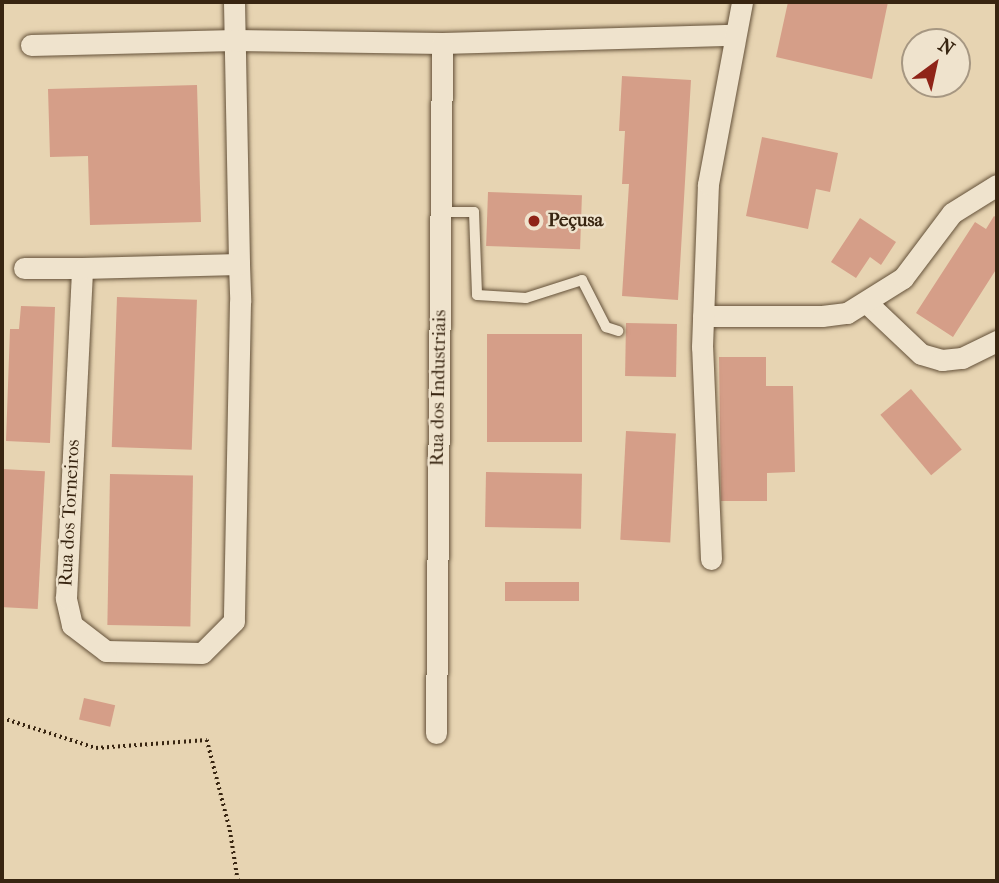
<!DOCTYPE html>
<meta charset="utf-8">
<style>
body{margin:0}
#map{position:relative;width:999px;height:883px;overflow:hidden;background:#e7d4b2;font-family:"IM FELL French Canon",serif}
div>[style]{position:absolute}
.building>*{inset:0;background:#d59e88;transform-origin:0 0}
.path>*{height:3.5px;margin-top:-1.75px;transform-origin:0;background:repeating-linear-gradient(90deg,#382511 0 2px,transparent 0 5.5px)}
.roads{filter:drop-shadow(0 0 2px #645139) drop-shadow(0 0 2px #645139)}
.lane>*{height:10px;margin:-5px;padding:0 5px;transform-origin:5px;border-radius:5px;background:#efe3cd}
.street>*{height:21px;margin:-10.5px;padding:0 10.5px;transform-origin:10.5px;border-radius:10.5px;background:#efe3cd}
.dots>*{width:19px;height:19px;translate:-50% -50%;box-sizing:border-box;border:4px solid #efe3cd;border-radius:50%}
span{translate:-50% -50%;white-space:nowrap;text-align:center;line-height:1.15;-webkit-text-stroke:5px #efe3cd;paint-order:stroke}
.poi-label{font-size:19px;color:#382511;font-weight:700}
.left{translate:0 -50%;text-align:left}
.street-label{font-size:19px;color:#382511}
.frame{position:absolute;inset:0;border:4px solid #382511;pointer-events:none}
.north{position:absolute;left:901px;top:28px;width:70px;height:70px;box-sizing:border-box;background:#efe3cd;border:2px solid #a69782;border-radius:50%;rotate:33deg;font-size:19px;font-weight:700;line-height:28px;text-align:center;color:#382511}
.north::after{content:'';display:block;margin:auto;width:24px;height:32px;background:#8f2418;clip-path:polygon(50% 0,100% 100%,50% 72%,0 100%)}
</style>
<div id="map">
<div class="building">
<i style="clip-path:polygon(788px 2px,888px 2px,872px 79px,776px 57px)"></i>
<i style="clip-path:polygon(622px 76px,691px 80px,678px 300px,622px 296px,629px 184px,622px 184px,625px 131px,619px 131px)"></i>
<i style="clip-path:polygon(197px 85px,201px 222px,90px 225px,88px 156px,50px 157px,48px 89px)"></i>
<i style="clip-path:polygon(762px 137px,838px 153px,830px 192px,816px 189px,808px 229px,746px 216px)"></i>
<i style="left:488px;top:192px;width:94px;height:54px;rotate:2deg"></i>
<i style="clip-path:polygon(994px 216px,997px 218px,997px 268px,953px 337px,916px 313px,975px 222px,986px 229px)"></i>
<i style="clip-path:polygon(860px 218px,896px 242px,881px 265px,870px 257px,856px 278px,831px 262px)"></i>
<i style="left:117px;top:297px;width:80px;height:150px;rotate:2deg"></i>
<i style="clip-path:polygon(21px 306px,55px 307px,50px 443px,6px 441px,10px 329px,19px 329px)"></i>
<i style="left:626px;top:323px;width:51px;height:53px;rotate:1deg"></i>
<i style="left:487px;top:334px;width:95px;height:108px"></i>
<i style="clip-path:polygon(719px 357px,766px 357px,766px 386px,793px 386px,795px 472px,767px 473px,767px 501px,721px 501px)"></i>
<i style="left:911px;top:389px;width:79px;height:40px;rotate:50deg"></i>
<i style="left:626px;top:431px;width:50px;height:109px;rotate:3deg"></i>
<i style="left:2px;top:469px;width:43px;height:138px;rotate:3deg"></i>
<i style="left:486px;top:472px;width:96px;height:55px;rotate:1deg"></i>
<i style="left:110px;top:474px;width:83px;height:151px;rotate:1deg"></i>
<i style="left:505px;top:582px;width:74px;height:19px"></i>
<i style="left:84px;top:698px;width:32px;height:22px;rotate:13deg"></i>
</div>
<div class="path">
<i style="left:2px;top:718px;width:99px;rotate:17.7deg"></i>
<i style="left:96px;top:748px;width:111px;rotate:-4.1deg"></i>
<i style="left:207px;top:740px;width:93px;rotate:75.7deg"></i>
<i style="left:230px;top:830px;width:52px;rotate:81.1deg"></i>
</div>
<div class="roads">
<div class="lane">
<i style="left:441px;top:212px;width:33px"></i>
<i style="left:474px;top:212px;width:83px;rotate:87.9deg"></i>
<i style="left:477px;top:295px;width:49px;rotate:3.5deg"></i>
<i style="left:526px;top:298px;width:59px;rotate:-17.8deg"></i>
<i style="left:582px;top:280px;width:53px;rotate:62.9deg"></i>
<i style="left:606px;top:327px;width:13px;rotate:18deg"></i>
</div>
<div class="street">
<i style="left:234px;top:2px;width:262px;rotate:88.9deg"></i>
<i style="left:239px;top:264px;width:38px;rotate:88deg"></i>
<i style="left:240px;top:302px;width:319px;rotate:91.1deg"></i>
<i style="left:234px;top:621px;width:45px;rotate:135deg"></i>
<i style="left:202px;top:653px;width:96px;rotate:-178.8deg"></i>
<i style="left:106px;top:651px;width:43px;rotate:-142.6deg"></i>
<i style="left:72px;top:625px;width:28px;rotate:-103deg"></i>
<i style="left:66px;top:598px;width:330px;rotate:-87.2deg"></i>
<i style="left:82px;top:268px;width:157px;rotate:-1.5deg"></i>
<i style="left:31px;top:45px;width:204px;rotate:-1.4deg"></i>
<i style="left:235px;top:40px;width:207px;rotate:0.8deg"></i>
<i style="left:442px;top:43px;width:292px;rotate:-1.6deg"></i>
<i style="left:24px;top:268px;width:58px"></i>
<i style="left:867px;top:303px;width:74px;rotate:43.4deg"></i>
<i style="left:921px;top:354px;width:22px;rotate:16deg"></i>
<i style="left:942px;top:360px;width:20px;rotate:-6deg"></i>
<i style="left:962px;top:358px;width:39px;rotate:-26deg"></i>
<i style="left:703px;top:316px;width:119px"></i>
<i style="left:822px;top:316px;width:25px;rotate:-7deg"></i>
<i style="left:847px;top:313px;width:66px;rotate:-32deg"></i>
<i style="left:903px;top:278px;width:81px;rotate:-53deg"></i>
<i style="left:952px;top:213px;width:53px;rotate:-31.9deg"></i>
<i style="left:711px;top:559px;width:212px;rotate:-92.4deg"></i>
<i style="left:702px;top:347px;width:163px;rotate:-87.9deg"></i>
<i style="left:708px;top:184px;width:185px;rotate:-79.4deg"></i>
<i style="left:436px;top:733px;width:690px;rotate:-89.5deg"></i>
</div>
</div>
<div class="dots">
<i style="left:534px;top:221px;background:#8f2418"></i>
</div>
<div class="poi-label">
<span class="left" style="left:548px;top:221px">Peçusa</span>
</div>
<div class="street-label">
<span style="left:439px;top:388px;rotate:-89deg">Rua dos Industriais</span>
<span style="left:70px;top:513px;rotate:-87deg">Rua dos Torneiros</span>
</div>
<div class="frame"></div>
<div class="north">N</div>
</div>
